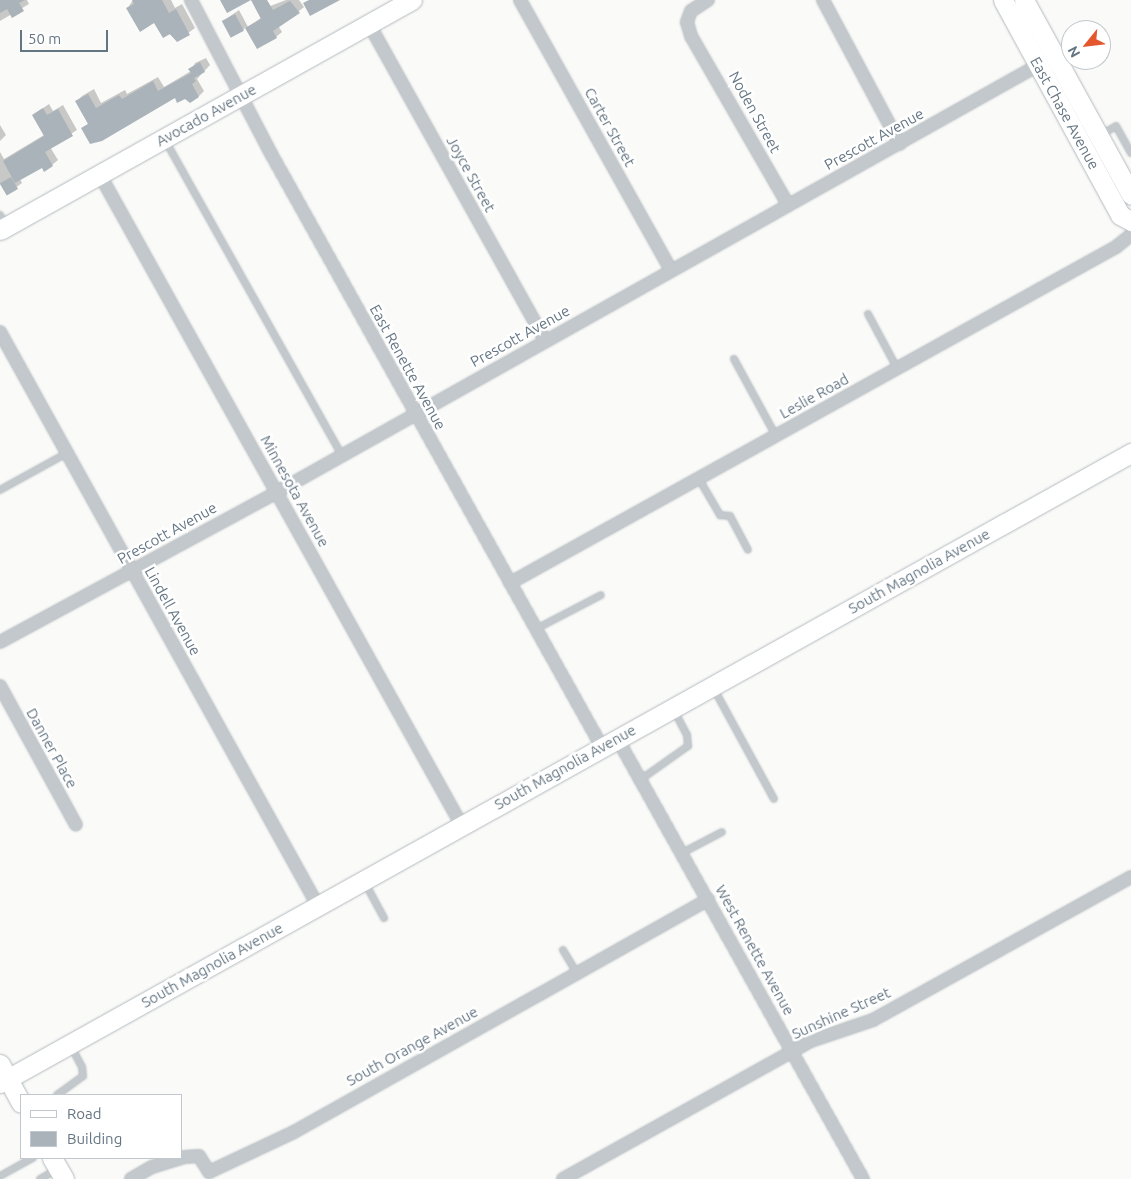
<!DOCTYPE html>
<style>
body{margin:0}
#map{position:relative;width:1131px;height:1179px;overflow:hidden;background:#fafaf8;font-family:Ubuntu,sans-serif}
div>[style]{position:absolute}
.shadow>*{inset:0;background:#0003}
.building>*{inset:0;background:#aab3b9;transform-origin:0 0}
.roads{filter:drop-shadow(0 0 1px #b3babf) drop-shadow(0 0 1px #b3babf)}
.service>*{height:6px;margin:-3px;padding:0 3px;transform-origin:3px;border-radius:3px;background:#c3c8cc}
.minor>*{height:12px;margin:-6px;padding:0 6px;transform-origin:6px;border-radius:6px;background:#c3c8cc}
.secondary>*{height:19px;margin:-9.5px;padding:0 9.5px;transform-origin:9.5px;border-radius:9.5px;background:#fff}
span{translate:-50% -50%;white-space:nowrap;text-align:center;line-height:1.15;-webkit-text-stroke:5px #fff;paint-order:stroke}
.street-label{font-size:15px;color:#657683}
.legend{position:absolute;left:20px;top:1094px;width:162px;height:65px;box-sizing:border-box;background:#fff;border:1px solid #c1c8cd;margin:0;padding:6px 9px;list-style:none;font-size:15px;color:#657683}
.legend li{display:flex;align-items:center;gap:10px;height:25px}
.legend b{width:25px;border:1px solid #c1c8cd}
.north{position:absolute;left:1061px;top:20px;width:50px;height:50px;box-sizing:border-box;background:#fff;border:1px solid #c1c8cd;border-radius:50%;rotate:241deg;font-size:14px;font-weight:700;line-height:20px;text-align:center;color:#657683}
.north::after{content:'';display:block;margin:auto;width:18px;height:22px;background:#e4572e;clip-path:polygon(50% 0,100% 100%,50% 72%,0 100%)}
.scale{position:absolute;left:20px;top:30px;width:88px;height:22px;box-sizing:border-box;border:2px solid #657683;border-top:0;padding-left:6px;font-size:15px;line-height:18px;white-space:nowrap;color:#657683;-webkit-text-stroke:4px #fff;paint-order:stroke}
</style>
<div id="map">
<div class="shadow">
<i style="clip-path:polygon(0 0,27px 0,29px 4px,0 21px)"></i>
<i style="clip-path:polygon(133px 0,171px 0,175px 8px,182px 4px,195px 28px,177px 41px,155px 21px,127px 9px)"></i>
<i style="clip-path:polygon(286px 0,299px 0,304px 7px,279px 27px,282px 32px,276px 37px,258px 47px,246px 27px,243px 30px,223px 21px,239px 10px,248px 27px,262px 17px,265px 8px)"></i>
<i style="clip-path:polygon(206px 58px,210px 65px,197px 79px,204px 91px,199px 96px,175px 96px,83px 128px,89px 123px,77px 101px,82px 96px,94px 89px,101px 103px,125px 90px,127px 94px,158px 77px,164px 87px,191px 71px,195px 63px)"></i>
<i style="clip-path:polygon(49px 104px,53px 111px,63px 105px,77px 130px,50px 147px,58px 160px,52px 165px,42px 166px,20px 179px,22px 183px,7px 194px,0 183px,0 152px,4px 159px,44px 135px,34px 114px)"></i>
<i style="clip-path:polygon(0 125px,6px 135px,0 141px)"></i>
</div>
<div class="building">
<i style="clip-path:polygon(0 0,25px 0,19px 3px,24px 11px,12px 18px,7px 9px,0 13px)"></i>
<i style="clip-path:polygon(132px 0,162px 0,169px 13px,176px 9px,190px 35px,177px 42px,170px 34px,163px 38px,154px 23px,140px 32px,126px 8px,134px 4px)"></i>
<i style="clip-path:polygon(220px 0,267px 0,273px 10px,290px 1px,300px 13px,273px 31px,277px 38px,257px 49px,245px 28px,261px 19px,251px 0,227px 13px)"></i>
<i style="clip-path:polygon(309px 0,340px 0,310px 16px,303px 3px)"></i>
<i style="left:235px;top:14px;width:19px;height:15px;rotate:62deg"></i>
<i style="clip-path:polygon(200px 62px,205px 72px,194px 78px,196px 81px,192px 84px,199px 97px,190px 103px,185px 99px,177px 103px,175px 98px,102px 141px,90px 144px,81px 128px,88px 124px,75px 101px,88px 94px,96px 108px,119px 95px,122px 99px,153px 81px,158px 91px,191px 73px,188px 69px)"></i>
<i style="clip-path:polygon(43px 108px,47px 115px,58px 109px,73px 136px,45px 152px,53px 166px,44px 172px,42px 168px,15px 183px,3px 161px,44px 136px,32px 115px)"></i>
<i style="left:11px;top:177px;width:14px;height:13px;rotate:60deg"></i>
</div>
<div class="roads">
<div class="service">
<i style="left:1056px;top:56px;width:17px;rotate:-25deg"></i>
<i style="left:1100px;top:135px;width:18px;rotate:-29deg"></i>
<i style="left:1116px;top:126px;width:31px;rotate:61deg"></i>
<i style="left:165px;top:140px;width:361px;rotate:60.7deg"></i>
<i style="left:0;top:215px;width:12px;rotate:59deg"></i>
<i style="left:868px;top:314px;width:61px;rotate:61.8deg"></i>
<i style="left:734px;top:359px;width:88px;rotate:61.4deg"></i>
<i style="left:699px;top:479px;width:42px;rotate:59.7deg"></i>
<i style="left:720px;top:515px;width:10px;rotate:6deg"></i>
<i style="left:730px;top:516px;width:38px;rotate:62deg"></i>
<i style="left:0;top:490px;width:77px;rotate:-28.9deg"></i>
<i style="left:536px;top:629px;width:73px;rotate:-27.6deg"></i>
<i style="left:714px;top:689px;width:125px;rotate:61.4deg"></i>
<i style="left:640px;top:780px;width:59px;rotate:-35.3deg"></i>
<i style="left:688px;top:746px;width:11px;rotate:-95deg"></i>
<i style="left:687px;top:735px;width:27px;rotate:-118deg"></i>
<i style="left:682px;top:853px;width:45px;rotate:-27.7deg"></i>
<i style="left:364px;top:881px;width:42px;rotate:61.6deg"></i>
<i style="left:563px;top:950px;width:26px;rotate:59deg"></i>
<i style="left:57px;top:1095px;width:32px;rotate:-36deg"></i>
<i style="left:83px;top:1076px;width:9px;rotate:-96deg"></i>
<i style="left:82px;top:1067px;width:24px;rotate:-118deg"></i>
<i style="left:0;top:1176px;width:38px;rotate:-29deg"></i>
<i style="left:40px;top:1179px;width:20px;rotate:-30deg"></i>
</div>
<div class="minor">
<i style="left:191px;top:0;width:169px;rotate:62.5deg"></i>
<i style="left:269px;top:150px;width:684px;rotate:60.85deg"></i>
<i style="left:520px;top:0;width:309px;rotate:60.8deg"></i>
<i style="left:708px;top:0;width:20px;rotate:147deg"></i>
<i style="left:691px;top:11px;width:12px;rotate:110deg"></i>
<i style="left:687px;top:22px;width:15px;rotate:74deg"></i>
<i style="left:691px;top:36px;width:195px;rotate:60.1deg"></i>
<i style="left:823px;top:0;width:163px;rotate:61.9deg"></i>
<i style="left:369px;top:24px;width:362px;rotate:60.9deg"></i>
<i style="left:100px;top:175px;width:743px;rotate:60.92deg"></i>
<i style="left:0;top:332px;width:656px;rotate:61.01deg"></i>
<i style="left:510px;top:583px;width:693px;rotate:-29.01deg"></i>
<i style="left:1116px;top:247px;width:19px;rotate:-39deg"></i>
<i style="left:0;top:642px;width:315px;rotate:-28.4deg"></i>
<i style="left:277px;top:492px;width:879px;rotate:-29.28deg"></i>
<i style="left:0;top:686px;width:158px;rotate:61.3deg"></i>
<i style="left:617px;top:738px;width:505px;rotate:60.85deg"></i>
<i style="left:131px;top:1179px;width:24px;rotate:-30deg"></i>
<i style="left:152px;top:1167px;width:34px;rotate:-17deg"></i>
<i style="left:185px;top:1157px;width:14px;rotate:-4deg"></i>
<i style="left:199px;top:1156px;width:19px;rotate:58deg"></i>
<i style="left:209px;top:1172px;width:94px;rotate:-25.2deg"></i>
<i style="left:294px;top:1132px;width:475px;rotate:-29.3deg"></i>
<i style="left:563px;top:1179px;width:284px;rotate:-29.1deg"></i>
<i style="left:811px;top:1041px;width:65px;rotate:-18.7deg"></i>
<i style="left:873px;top:1020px;width:295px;rotate:-29deg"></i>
</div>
<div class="secondary">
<i style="left:1003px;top:0;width:245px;rotate:61.4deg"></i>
<i style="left:1120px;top:215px;width:13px;rotate:29deg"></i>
<i style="left:1024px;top:0;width:222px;rotate:61.2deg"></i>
<i style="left:0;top:230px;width:472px;rotate:-29.2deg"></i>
<i style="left:0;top:1064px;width:44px;rotate:61.7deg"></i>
<i style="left:0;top:1083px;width:1295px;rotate:-29.12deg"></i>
<i style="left:52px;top:1158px;width:24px;rotate:60deg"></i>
</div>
</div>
<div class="street-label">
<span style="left:755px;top:112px;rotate:61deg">Noden Street</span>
<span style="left:1065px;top:113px;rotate:61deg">East Chase Avenue</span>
<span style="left:206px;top:115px;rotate:-29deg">Avocado Avenue</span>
<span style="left:610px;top:127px;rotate:61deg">Carter Street</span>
<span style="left:874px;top:139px;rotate:-29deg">Prescott Avenue</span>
<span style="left:471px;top:174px;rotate:61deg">Joyce Street</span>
<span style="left:520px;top:336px;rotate:-29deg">Prescott Avenue</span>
<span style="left:408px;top:367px;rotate:61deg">East Renette Avenue</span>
<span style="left:814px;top:396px;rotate:-29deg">Leslie Road</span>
<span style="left:295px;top:491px;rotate:61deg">Minnesota Avenue</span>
<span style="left:167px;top:533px;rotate:-29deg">Prescott Avenue</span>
<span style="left:919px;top:571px;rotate:-29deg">South Magnolia Avenue</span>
<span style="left:173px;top:611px;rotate:61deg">Lindell Avenue</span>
<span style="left:52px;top:748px;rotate:61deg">Danner Place</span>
<span style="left:565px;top:767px;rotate:-29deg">South Magnolia Avenue</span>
<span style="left:755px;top:950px;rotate:61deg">West Renette Avenue</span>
<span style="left:212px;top:965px;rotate:-29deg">South Magnolia Avenue</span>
<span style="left:841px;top:1013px;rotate:-24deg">Sunshine Street</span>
<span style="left:412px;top:1046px;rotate:-29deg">South Orange Avenue</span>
</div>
<ul class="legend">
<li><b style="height:6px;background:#fff"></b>Road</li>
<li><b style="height:14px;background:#aab3b9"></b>Building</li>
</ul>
<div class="north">N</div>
<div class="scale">50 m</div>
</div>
